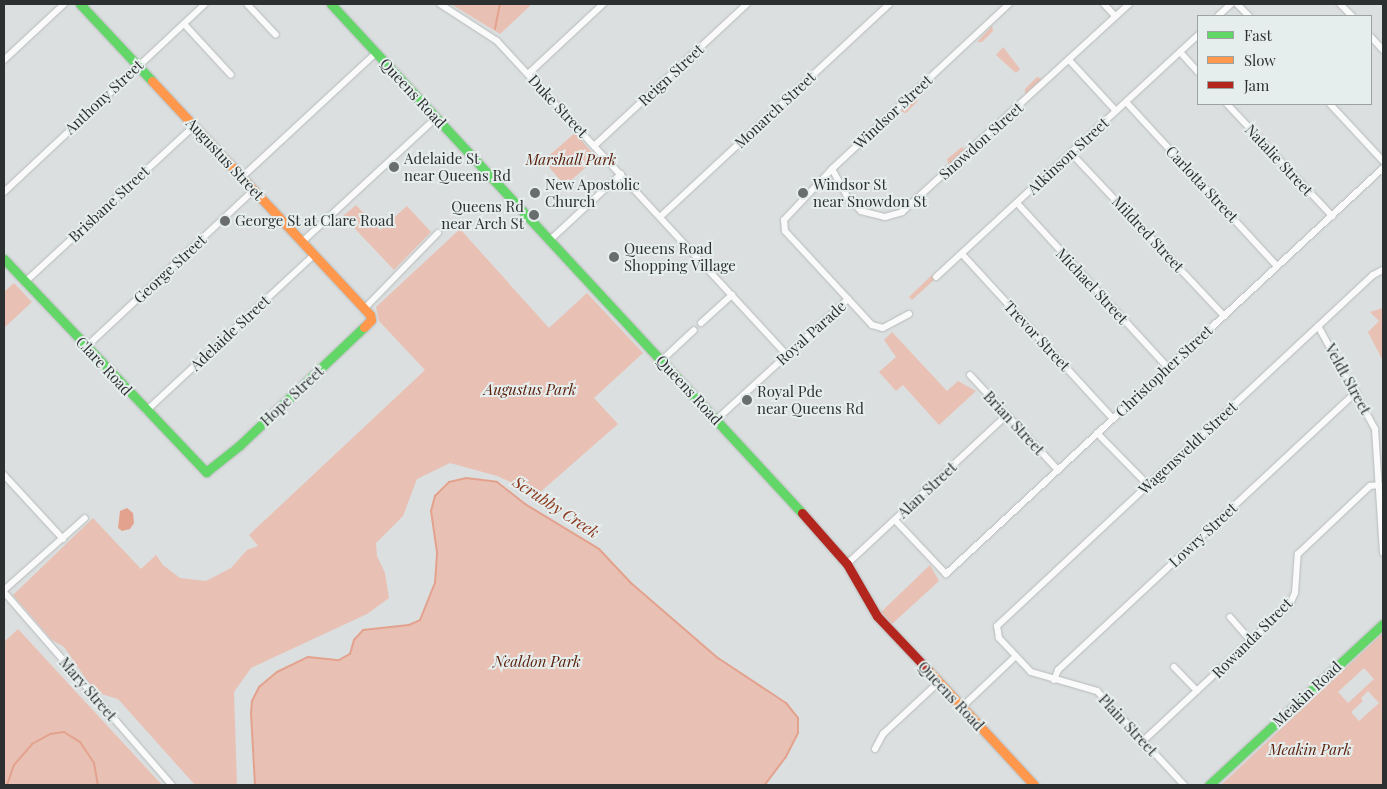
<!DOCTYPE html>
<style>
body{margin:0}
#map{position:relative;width:1387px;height:789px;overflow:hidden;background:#dbdfdf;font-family:"Playfair Display",serif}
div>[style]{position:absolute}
.green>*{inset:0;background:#e9c0b4;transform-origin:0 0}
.water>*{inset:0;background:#e3a28e}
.stream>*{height:2px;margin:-1px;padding:0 1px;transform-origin:1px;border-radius:1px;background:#e3a28e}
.roads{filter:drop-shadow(0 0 1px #b8bbbb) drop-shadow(0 0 1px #b8bbbb)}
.street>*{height:6px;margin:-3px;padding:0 3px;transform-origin:3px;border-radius:3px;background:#fafafa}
.fast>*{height:9px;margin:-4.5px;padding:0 4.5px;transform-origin:4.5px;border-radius:4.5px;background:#63d668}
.slow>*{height:9px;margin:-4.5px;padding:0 4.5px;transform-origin:4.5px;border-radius:4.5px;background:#ff974d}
.jam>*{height:9px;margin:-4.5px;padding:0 4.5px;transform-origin:4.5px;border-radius:4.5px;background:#b3261e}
.dots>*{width:14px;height:14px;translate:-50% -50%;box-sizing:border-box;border:2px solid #e6eeed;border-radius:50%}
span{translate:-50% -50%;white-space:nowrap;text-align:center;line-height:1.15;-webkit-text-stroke:4px #e6eeed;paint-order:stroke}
.street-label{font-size:15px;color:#2d3030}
.poi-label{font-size:15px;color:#2d3030}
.left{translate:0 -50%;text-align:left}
.right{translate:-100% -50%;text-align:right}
.park-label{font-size:15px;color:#5b200d;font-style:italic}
.water-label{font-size:16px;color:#8b361b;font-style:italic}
.frame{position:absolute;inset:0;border:5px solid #2d3030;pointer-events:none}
.legend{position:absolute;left:1197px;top:15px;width:175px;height:90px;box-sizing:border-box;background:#e6eeed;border:1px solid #9ca2a1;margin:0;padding:6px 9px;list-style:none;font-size:15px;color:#2d3030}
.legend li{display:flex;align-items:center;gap:10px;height:25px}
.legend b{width:25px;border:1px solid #9ca2a1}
</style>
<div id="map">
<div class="green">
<i style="clip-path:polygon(451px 4px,532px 4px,500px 34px)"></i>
<i style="clip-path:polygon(992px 26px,993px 31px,982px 42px,977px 42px)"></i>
<i style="clip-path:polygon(1003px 47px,1020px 69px,1016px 73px,996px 55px)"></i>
<i style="clip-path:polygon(1037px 77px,1042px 79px,1025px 94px,1025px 89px)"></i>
<i style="clip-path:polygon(914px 97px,918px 99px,916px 103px,906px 113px,900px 112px)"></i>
<i style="left:575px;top:133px;width:33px;height:42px;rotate:49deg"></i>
<i style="clip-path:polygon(962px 147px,965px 150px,949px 166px,947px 159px)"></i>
<i style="clip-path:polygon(356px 205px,380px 230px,407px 206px,431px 232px,394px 270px,343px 216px)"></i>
<i style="clip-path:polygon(460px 229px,549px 328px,587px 293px,643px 353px,594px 398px,618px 424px,538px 494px,497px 476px,450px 463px,417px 479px,403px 516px,376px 543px,377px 556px,385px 573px,389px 598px,367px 614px,251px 668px,234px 692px,237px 785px,195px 785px,118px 699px,95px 692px,64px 647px,52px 640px,13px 595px,93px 518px,141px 569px,156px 555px,163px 565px,180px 578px,206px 581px,231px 568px,247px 550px,258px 546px,249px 535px,425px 370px,379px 321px,376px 307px)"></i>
<i style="clip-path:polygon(932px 275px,935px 279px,912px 300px,909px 297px)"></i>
<i style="clip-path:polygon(14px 283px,32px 302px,4px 328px,4px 292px)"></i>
<i style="clip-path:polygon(1383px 308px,1383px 361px,1368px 332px,1379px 321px,1370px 312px)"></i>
<i style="clip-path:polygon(892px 332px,947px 391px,958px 381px,976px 391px,939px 425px,903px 385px,896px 391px,879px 372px,896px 357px,884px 340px)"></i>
<i style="clip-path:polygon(466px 478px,497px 482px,525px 504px,599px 549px,631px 583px,718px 658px,786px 703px,798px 718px,798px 733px,785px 758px,765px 785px,255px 785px,251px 714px,252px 701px,259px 687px,277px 672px,308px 657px,339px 660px,350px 654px,354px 640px,363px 630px,409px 625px,420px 620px,435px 583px,437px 552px,431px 511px,435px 496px,449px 482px)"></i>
<i style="clip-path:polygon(930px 565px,939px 581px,892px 624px,881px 612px)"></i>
<i style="clip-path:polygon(18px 629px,162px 785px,4px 785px,4px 642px)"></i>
<i style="clip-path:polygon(evenodd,1383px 633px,1383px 785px,1221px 785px,1383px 633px,1364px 668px,1374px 679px,1348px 703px,1338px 692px,1364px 668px,1383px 633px,1368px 691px,1379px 703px,1359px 721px,1351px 712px,1363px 701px,1361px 698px,1368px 691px)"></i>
</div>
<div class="water">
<i style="clip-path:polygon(127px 508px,133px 513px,134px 523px,130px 529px,122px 531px,118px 528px,120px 511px)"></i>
</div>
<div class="stream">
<i style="left:495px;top:29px;width:25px;rotate:-79deg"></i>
<i style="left:7px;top:785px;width:21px;rotate:-71deg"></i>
<i style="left:14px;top:765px;width:28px;rotate:-49deg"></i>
<i style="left:32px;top:744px;width:21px;rotate:-29deg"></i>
<i style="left:50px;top:734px;width:14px;rotate:-8deg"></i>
<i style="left:64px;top:732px;width:19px;rotate:32deg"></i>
<i style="left:80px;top:742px;width:25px;rotate:56deg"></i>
<i style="left:94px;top:763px;width:22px;rotate:80deg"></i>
<i style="left:255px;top:785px;width:71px;rotate:-93.2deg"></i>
<i style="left:251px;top:714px;width:13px;rotate:-86deg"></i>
<i style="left:252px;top:701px;width:16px;rotate:-63deg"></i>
<i style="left:259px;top:687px;width:23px;rotate:-40deg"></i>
<i style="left:277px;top:672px;width:34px;rotate:-26deg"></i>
<i style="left:308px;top:657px;width:31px;rotate:6deg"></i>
<i style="left:339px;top:660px;width:13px;rotate:-29deg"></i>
<i style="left:350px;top:654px;width:15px;rotate:-74deg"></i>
<i style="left:354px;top:640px;width:13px;rotate:-48deg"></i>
<i style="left:363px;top:630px;width:46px;rotate:-6.2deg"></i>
<i style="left:409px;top:625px;width:12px;rotate:-24deg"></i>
<i style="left:420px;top:620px;width:40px;rotate:-68deg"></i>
<i style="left:435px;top:583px;width:31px;rotate:-86deg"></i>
<i style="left:437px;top:552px;width:41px;rotate:-98.3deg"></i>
<i style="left:431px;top:511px;width:16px;rotate:-75deg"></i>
<i style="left:435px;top:496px;width:20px;rotate:-45deg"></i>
<i style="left:449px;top:482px;width:17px;rotate:-13deg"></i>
<i style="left:466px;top:478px;width:31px;rotate:7deg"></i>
<i style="left:497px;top:482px;width:36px;rotate:38deg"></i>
<i style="left:525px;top:504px;width:87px;rotate:31.3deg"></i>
<i style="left:599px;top:549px;width:47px;rotate:46.7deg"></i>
<i style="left:631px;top:583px;width:115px;rotate:40.8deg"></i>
<i style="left:718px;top:658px;width:82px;rotate:33.5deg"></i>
<i style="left:786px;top:703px;width:19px;rotate:51deg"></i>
<i style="left:798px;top:718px;width:15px;rotate:90deg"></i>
<i style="left:798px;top:733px;width:28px;rotate:117deg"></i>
<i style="left:785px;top:758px;width:34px;rotate:127deg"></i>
</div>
<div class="roads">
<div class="street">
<i style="left:247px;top:4px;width:42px;rotate:46.9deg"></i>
<i style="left:440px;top:4px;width:68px;rotate:33deg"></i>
<i style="left:497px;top:41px;width:427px;rotate:47.3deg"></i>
<i style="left:1104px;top:4px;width:16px;rotate:47deg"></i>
<i style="left:1237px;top:4px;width:17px;rotate:45deg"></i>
<i style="left:1340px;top:4px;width:17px;rotate:45deg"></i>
<i style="left:1218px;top:16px;width:18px;rotate:-43deg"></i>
<i style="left:184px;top:24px;width:69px;rotate:47.3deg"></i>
<i style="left:1371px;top:37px;width:18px;rotate:47deg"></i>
<i style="left:1180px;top:52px;width:27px;rotate:48deg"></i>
<i style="left:4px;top:60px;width:82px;rotate:-43deg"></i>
<i style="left:1069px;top:60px;width:69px;rotate:47.3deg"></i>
<i style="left:528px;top:74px;width:103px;rotate:-43deg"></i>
<i style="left:1126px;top:102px;width:223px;rotate:47.4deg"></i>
<i style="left:1227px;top:104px;width:154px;rotate:46.8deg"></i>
<i style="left:1330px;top:104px;width:78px;rotate:47.1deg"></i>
<i style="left:594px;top:146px;width:209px;rotate:-42.9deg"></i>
<i style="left:1071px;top:153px;width:224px;rotate:46.8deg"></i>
<i style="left:832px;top:169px;width:33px;rotate:61deg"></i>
<i style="left:848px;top:198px;width:18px;rotate:45deg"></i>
<i style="left:861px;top:211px;width:25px;rotate:14deg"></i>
<i style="left:885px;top:217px;width:18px;rotate:-16deg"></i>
<i style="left:902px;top:212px;width:308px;rotate:-42.5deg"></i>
<i style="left:242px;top:177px;width:183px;rotate:-42.8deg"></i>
<i style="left:4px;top:192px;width:275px;rotate:-43.1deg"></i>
<i style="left:1017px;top:203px;width:224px;rotate:47.5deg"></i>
<i style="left:660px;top:217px;width:313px;rotate:-42.9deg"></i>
<i style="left:550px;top:240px;width:97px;rotate:-42.9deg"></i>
<i style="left:302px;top:242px;width:183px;rotate:-42.8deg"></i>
<i style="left:962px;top:254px;width:224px;rotate:47.5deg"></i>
<i style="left:936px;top:277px;width:357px;rotate:-42.7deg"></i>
<i style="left:25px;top:282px;width:230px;rotate:-42.7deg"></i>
<i style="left:364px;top:309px;width:106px;rotate:-45.8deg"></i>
<i style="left:909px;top:314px;width:30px;rotate:152deg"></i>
<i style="left:883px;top:328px;width:11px;rotate:-165deg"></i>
<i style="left:872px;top:325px;width:128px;rotate:-132.8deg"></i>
<i style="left:785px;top:231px;width:11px;rotate:-95deg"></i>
<i style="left:784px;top:220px;width:70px;rotate:-46.7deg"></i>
<i style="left:832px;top:169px;width:242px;rotate:-43deg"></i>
<i style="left:701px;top:323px;width:42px;rotate:-42.1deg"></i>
<i style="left:1318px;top:326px;width:118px;rotate:61deg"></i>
<i style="left:1375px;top:429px;width:124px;rotate:86.3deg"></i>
<i style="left:86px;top:347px;width:230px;rotate:-43.1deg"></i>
<i style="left:661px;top:361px;width:45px;rotate:-43.2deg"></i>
<i style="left:970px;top:375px;width:129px;rotate:47.2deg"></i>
<i style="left:146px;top:411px;width:229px;rotate:-42.9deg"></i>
<i style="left:716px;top:420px;width:179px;rotate:-42.5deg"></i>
<i style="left:1097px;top:433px;width:73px;rotate:45.6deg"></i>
<i style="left:4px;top:475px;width:87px;rotate:47.3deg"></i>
<i style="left:895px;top:520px;width:74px;rotate:46.6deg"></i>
<i style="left:946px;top:574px;width:596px;rotate:-42.89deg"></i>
<i style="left:847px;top:564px;width:219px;rotate:-43deg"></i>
<i style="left:4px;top:590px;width:108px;rotate:-41.6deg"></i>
<i style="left:4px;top:592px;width:256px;rotate:49deg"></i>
<i style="left:1230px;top:617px;width:32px;rotate:49deg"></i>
<i style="left:1174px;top:667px;width:33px;rotate:46deg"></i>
<i style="left:1054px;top:680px;width:11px;rotate:-68deg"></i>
<i style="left:1058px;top:670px;width:408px;rotate:-43deg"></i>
<i style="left:962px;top:707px;width:74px;rotate:-43.4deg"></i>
<i style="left:1143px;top:741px;width:201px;rotate:-43deg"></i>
<i style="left:1290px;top:604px;width:12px;rotate:-66deg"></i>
<i style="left:1295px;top:593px;width:39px;rotate:-86deg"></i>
<i style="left:1298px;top:554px;width:99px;rotate:-43.4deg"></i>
<i style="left:1370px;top:486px;width:9px;rotate:-6deg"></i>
<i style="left:875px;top:749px;width:17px;rotate:-62deg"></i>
<i style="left:883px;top:734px;width:76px;rotate:-42.9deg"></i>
<i style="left:1184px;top:785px;width:128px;rotate:-132.8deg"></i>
<i style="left:1097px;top:691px;width:69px;rotate:-163.9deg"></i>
<i style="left:1031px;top:672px;width:47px;rotate:-133.3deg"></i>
<i style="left:999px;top:638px;width:12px;rotate:-99deg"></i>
<i style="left:997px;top:626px;width:514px;rotate:-43.03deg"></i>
<i style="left:1373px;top:275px;width:11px;rotate:-27deg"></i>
</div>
<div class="fast">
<i style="left:80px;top:4px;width:105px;rotate:46.9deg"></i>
<i style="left:331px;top:4px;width:693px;rotate:47.22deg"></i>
<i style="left:4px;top:259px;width:294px;rotate:46.5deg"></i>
<i style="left:206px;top:472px;width:43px;rotate:-38.5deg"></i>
<i style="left:240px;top:445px;width:171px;rotate:-43.6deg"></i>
<i style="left:1209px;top:785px;width:237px;rotate:-42.8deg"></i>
</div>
<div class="slow">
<i style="left:152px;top:81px;width:320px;rotate:47deg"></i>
<i style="left:370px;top:315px;width:5px;rotate:79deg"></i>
<i style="left:371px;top:320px;width:10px;rotate:135deg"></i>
<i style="left:928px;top:670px;width:156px;rotate:47.3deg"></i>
</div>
<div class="jam">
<i style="left:802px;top:513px;width:68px;rotate:48.6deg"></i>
<i style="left:847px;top:564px;width:60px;rotate:60deg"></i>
<i style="left:877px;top:616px;width:74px;rotate:46.6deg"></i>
</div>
</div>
<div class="dots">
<i style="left:394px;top:167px;background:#6a6d6d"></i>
<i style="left:535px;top:193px;background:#6a6d6d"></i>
<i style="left:803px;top:193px;background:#6a6d6d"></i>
<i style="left:534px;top:215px;background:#6a6d6d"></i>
<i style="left:225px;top:221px;background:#6a6d6d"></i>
<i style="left:614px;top:257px;background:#6a6d6d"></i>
<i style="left:747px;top:400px;background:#6a6d6d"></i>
</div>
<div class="street-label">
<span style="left:671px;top:75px;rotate:-43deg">Reign Street</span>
<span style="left:413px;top:93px;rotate:47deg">Queens Road</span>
<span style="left:104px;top:97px;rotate:-43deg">Anthony Street</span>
<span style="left:558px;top:106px;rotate:47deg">Duke Street</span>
<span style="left:775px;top:110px;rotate:-43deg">Monarch Street</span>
<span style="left:893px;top:112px;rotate:-43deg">Windsor Street</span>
<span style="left:981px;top:141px;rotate:-42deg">Snowdon Street</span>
<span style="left:1068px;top:156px;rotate:-43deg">Atkinson Street</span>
<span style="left:225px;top:159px;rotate:47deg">Augustus Street</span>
<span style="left:1279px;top:160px;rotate:47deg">Natalie Street</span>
<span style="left:1202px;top:184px;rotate:47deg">Carlotta Street</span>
<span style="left:109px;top:204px;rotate:-43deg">Brisbane Street</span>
<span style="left:1148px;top:234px;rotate:47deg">Mildred Street</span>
<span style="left:170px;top:269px;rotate:-43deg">George Street</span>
<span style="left:1092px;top:286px;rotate:47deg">Michael Street</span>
<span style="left:230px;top:333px;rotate:-43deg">Adelaide Street</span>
<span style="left:811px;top:333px;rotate:-42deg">Royal Parade</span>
<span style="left:1037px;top:336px;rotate:47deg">Trevor Street</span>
<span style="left:104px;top:366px;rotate:47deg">Clare Road</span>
<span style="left:1164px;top:371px;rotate:-43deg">Christopher Street</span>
<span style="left:1348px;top:379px;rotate:61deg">Veldt Street</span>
<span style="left:689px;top:390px;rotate:47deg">Queens Road</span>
<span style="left:292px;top:396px;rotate:-43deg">Hope Street</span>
<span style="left:1014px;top:423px;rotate:47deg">Brian Street</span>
<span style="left:1188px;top:448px;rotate:-43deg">Wagensveldt Street</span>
<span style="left:927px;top:490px;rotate:-43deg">Alan Street</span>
<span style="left:1203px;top:535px;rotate:-43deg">Lowry Street</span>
<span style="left:1252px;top:638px;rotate:-45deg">Rowanda Street</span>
<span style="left:88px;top:689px;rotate:49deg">Mary Street</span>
<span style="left:1307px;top:694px;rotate:-43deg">Meakin Road</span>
<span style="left:951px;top:696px;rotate:47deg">Queens Road</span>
<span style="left:1128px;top:725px;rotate:47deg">Plain Street</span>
</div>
<div class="poi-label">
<span class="left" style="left:404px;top:167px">Adelaide St<br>near Queens Rd</span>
<span class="left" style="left:545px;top:193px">New Apostolic<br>Church</span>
<span class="left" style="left:813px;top:193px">Windsor St<br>near Snowdon St</span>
<span class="right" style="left:524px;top:215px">Queens Rd<br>near Arch St</span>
<span class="left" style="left:235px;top:221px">George St at Clare Road</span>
<span class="left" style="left:624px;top:257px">Queens Road<br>Shopping Village</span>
<span class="left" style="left:757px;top:400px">Royal Pde<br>near Queens Rd</span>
</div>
<div class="park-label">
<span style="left:571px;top:160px">Marshall Park</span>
<span style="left:530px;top:390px">Augustus Park</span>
<span style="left:537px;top:662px">Nealdon Park</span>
<span style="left:1310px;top:750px">Meakin Park</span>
</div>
<div class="water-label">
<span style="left:556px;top:507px;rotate:33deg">Scrubby Creek</span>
</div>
<div class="frame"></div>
<ul class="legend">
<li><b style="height:6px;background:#63d668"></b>Fast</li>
<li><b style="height:6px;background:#ff974d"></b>Slow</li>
<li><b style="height:6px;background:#b3261e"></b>Jam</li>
</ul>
</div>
